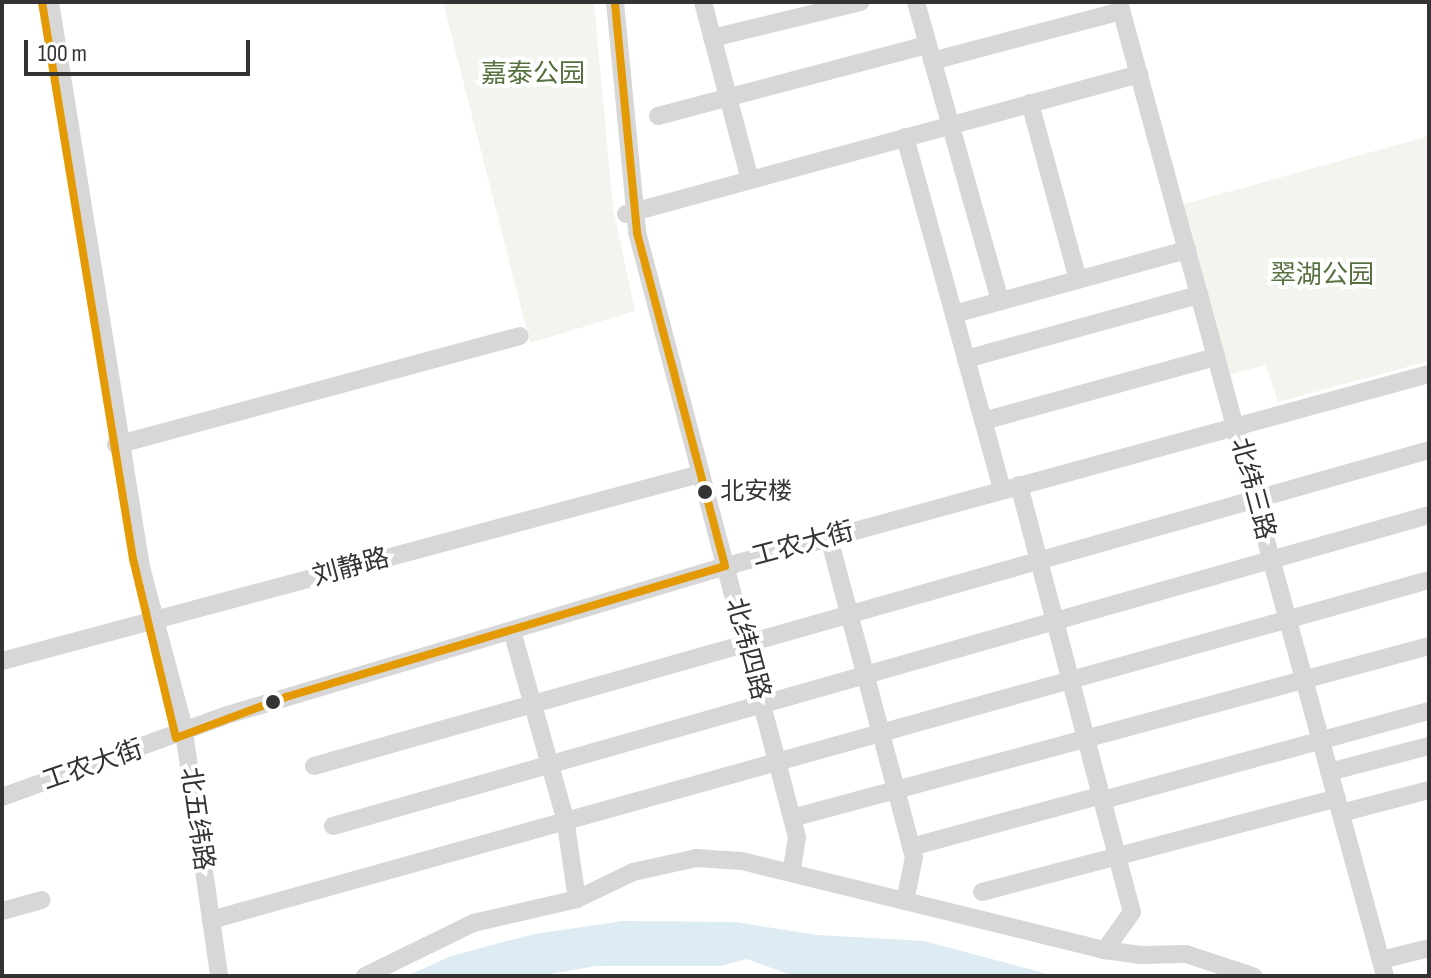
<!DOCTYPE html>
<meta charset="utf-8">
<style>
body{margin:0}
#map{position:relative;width:1431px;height:978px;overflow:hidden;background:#fff;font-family:"Sofia Sans Condensed","Noto Sans SC",sans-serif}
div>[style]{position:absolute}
.green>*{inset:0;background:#f1f5ed}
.water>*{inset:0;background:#ddebf3}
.minor>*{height:18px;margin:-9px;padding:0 9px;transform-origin:9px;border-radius:9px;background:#d7d7d7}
.bus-1>*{height:8px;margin:-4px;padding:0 4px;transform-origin:4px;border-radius:4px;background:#e39a05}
.dots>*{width:22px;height:22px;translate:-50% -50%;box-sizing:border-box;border:4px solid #fff;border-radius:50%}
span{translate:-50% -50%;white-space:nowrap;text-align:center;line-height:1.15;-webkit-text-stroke:8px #fff;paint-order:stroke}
.bus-label{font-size:24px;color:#333}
.left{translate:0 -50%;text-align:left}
.park-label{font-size:26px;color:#56703f}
.street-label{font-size:26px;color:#333}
.frame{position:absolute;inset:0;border:4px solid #333;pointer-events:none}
.scale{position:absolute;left:24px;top:40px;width:226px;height:36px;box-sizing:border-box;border:4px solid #333;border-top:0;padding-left:10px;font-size:24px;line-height:28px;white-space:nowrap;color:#333;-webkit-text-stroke:6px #fff;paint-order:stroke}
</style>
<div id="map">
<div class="green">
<i style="clip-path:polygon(443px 2px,594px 2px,613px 208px,635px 311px,530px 343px)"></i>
<i style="clip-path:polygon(1429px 136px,1429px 361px,1278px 402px,1266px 365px,1228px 375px,1181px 205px)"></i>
</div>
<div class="water">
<i style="clip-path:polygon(623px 921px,736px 922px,817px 935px,924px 941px,1055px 976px,793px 976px,747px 959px,720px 966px,596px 966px,538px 976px,407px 976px,451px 956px,534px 934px)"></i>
</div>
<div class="minor">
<i style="left:50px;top:2px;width:572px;rotate:80.85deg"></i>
<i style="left:141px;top:567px;width:163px;rotate:75.1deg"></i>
<i style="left:183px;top:725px;width:254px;rotate:81.8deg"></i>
<i style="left:615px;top:2px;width:231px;rotate:84.5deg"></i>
<i style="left:637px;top:232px;width:626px;rotate:75.19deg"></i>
<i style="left:797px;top:837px;width:36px;rotate:99deg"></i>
<i style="left:703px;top:2px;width:184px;rotate:75.2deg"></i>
<i style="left:916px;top:2px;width:311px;rotate:74.3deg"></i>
<i style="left:1119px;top:2px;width:1010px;rotate:74.72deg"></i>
<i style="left:712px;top:38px;width:153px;rotate:-13.6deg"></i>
<i style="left:932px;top:61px;width:196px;rotate:-14.8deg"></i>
<i style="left:1030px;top:103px;width:183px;rotate:74.8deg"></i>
<i style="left:658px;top:116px;width:278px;rotate:-14.8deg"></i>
<i style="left:905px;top:137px;width:366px;rotate:74.6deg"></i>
<i style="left:626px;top:214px;width:532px;rotate:-15.26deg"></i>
<i style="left:954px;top:314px;width:242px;rotate:-15.4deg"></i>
<i style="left:966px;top:359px;width:242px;rotate:-15.4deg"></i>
<i style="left:983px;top:421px;width:242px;rotate:-15.4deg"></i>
<i style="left:116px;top:445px;width:418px;rotate:-15.1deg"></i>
<i style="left:1019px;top:485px;width:442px;rotate:75.2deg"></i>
<i style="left:1132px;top:912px;width:47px;rotate:125.4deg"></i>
<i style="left:829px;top:538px;width:330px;rotate:75.1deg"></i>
<i style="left:914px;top:857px;width:45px;rotate:101.6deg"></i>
<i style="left:512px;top:631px;width:194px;rotate:74.2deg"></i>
<i style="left:565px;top:818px;width:82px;rotate:81.6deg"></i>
<i style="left:2px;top:661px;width:723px;rotate:-15deg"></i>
<i style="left:314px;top:766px;width:1159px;rotate:-15.82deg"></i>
<i style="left:1329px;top:772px;width:103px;rotate:-14.6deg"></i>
<i style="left:2px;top:797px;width:236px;rotate:-20deg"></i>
<i style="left:224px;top:716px;width:513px;rotate:-16.64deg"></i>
<i style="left:716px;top:569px;width:739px;rotate:-15.3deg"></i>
<i style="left:1103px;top:800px;width:338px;rotate:-15.3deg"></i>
<i style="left:1341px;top:813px;width:91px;rotate:-14.6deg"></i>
<i style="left:792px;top:818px;width:660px;rotate:-15.11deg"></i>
<i style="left:333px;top:826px;width:1139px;rotate:-15.84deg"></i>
<i style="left:911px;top:847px;width:198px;rotate:-15.2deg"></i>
<i style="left:982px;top:892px;width:367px;rotate:-14.8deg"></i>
<i style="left:2px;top:911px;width:41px;rotate:-15.4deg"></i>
<i style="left:211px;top:920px;width:1265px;rotate:-15.6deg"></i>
<i style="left:1381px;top:960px;width:49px;rotate:-14deg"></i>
<i style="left:365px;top:976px;width:120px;rotate:-26.1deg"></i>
<i style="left:473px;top:923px;width:107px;rotate:-13deg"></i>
<i style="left:577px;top:899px;width:62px;rotate:-25.7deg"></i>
<i style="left:633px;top:872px;width:65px;rotate:-12.5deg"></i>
<i style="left:696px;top:858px;width:46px;rotate:3.7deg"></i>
<i style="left:742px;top:861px;width:374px;rotate:13.8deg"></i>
<i style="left:1105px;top:950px;width:36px;rotate:8deg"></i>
<i style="left:1141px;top:955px;width:45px;rotate:-1.3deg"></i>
<i style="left:1186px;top:954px;width:71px;rotate:18.2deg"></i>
</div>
<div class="bus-1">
<i style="left:42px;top:2px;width:564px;rotate:80.72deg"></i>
<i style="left:133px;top:559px;width:184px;rotate:76.5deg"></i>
<i style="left:176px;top:738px;width:117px;rotate:-20.4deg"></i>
<i style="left:286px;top:697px;width:458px;rotate:-16.6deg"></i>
<i style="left:725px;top:566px;width:345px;rotate:-104.8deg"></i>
<i style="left:637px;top:232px;width:231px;rotate:-95.5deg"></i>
</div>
<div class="dots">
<i style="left:705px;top:492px;background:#333"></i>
<i style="left:273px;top:702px;background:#333"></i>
</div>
<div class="bus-label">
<span class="left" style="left:720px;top:492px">北安楼</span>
</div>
<div class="park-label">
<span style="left:533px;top:75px">嘉泰公园</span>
<span style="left:1322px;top:276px">翠湖公园</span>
</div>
<div class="street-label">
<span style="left:1252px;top:489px;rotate:75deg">北纬三路</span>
<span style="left:803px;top:545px;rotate:-15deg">工农大街</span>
<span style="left:351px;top:568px;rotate:-15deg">刘静路</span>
<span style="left:747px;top:649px;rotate:75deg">北纬四路</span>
<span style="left:93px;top:766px;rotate:-19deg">工农大街</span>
<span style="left:196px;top:819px;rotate:82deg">北五纬路</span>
</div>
<div class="frame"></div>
<div class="scale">100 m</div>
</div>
